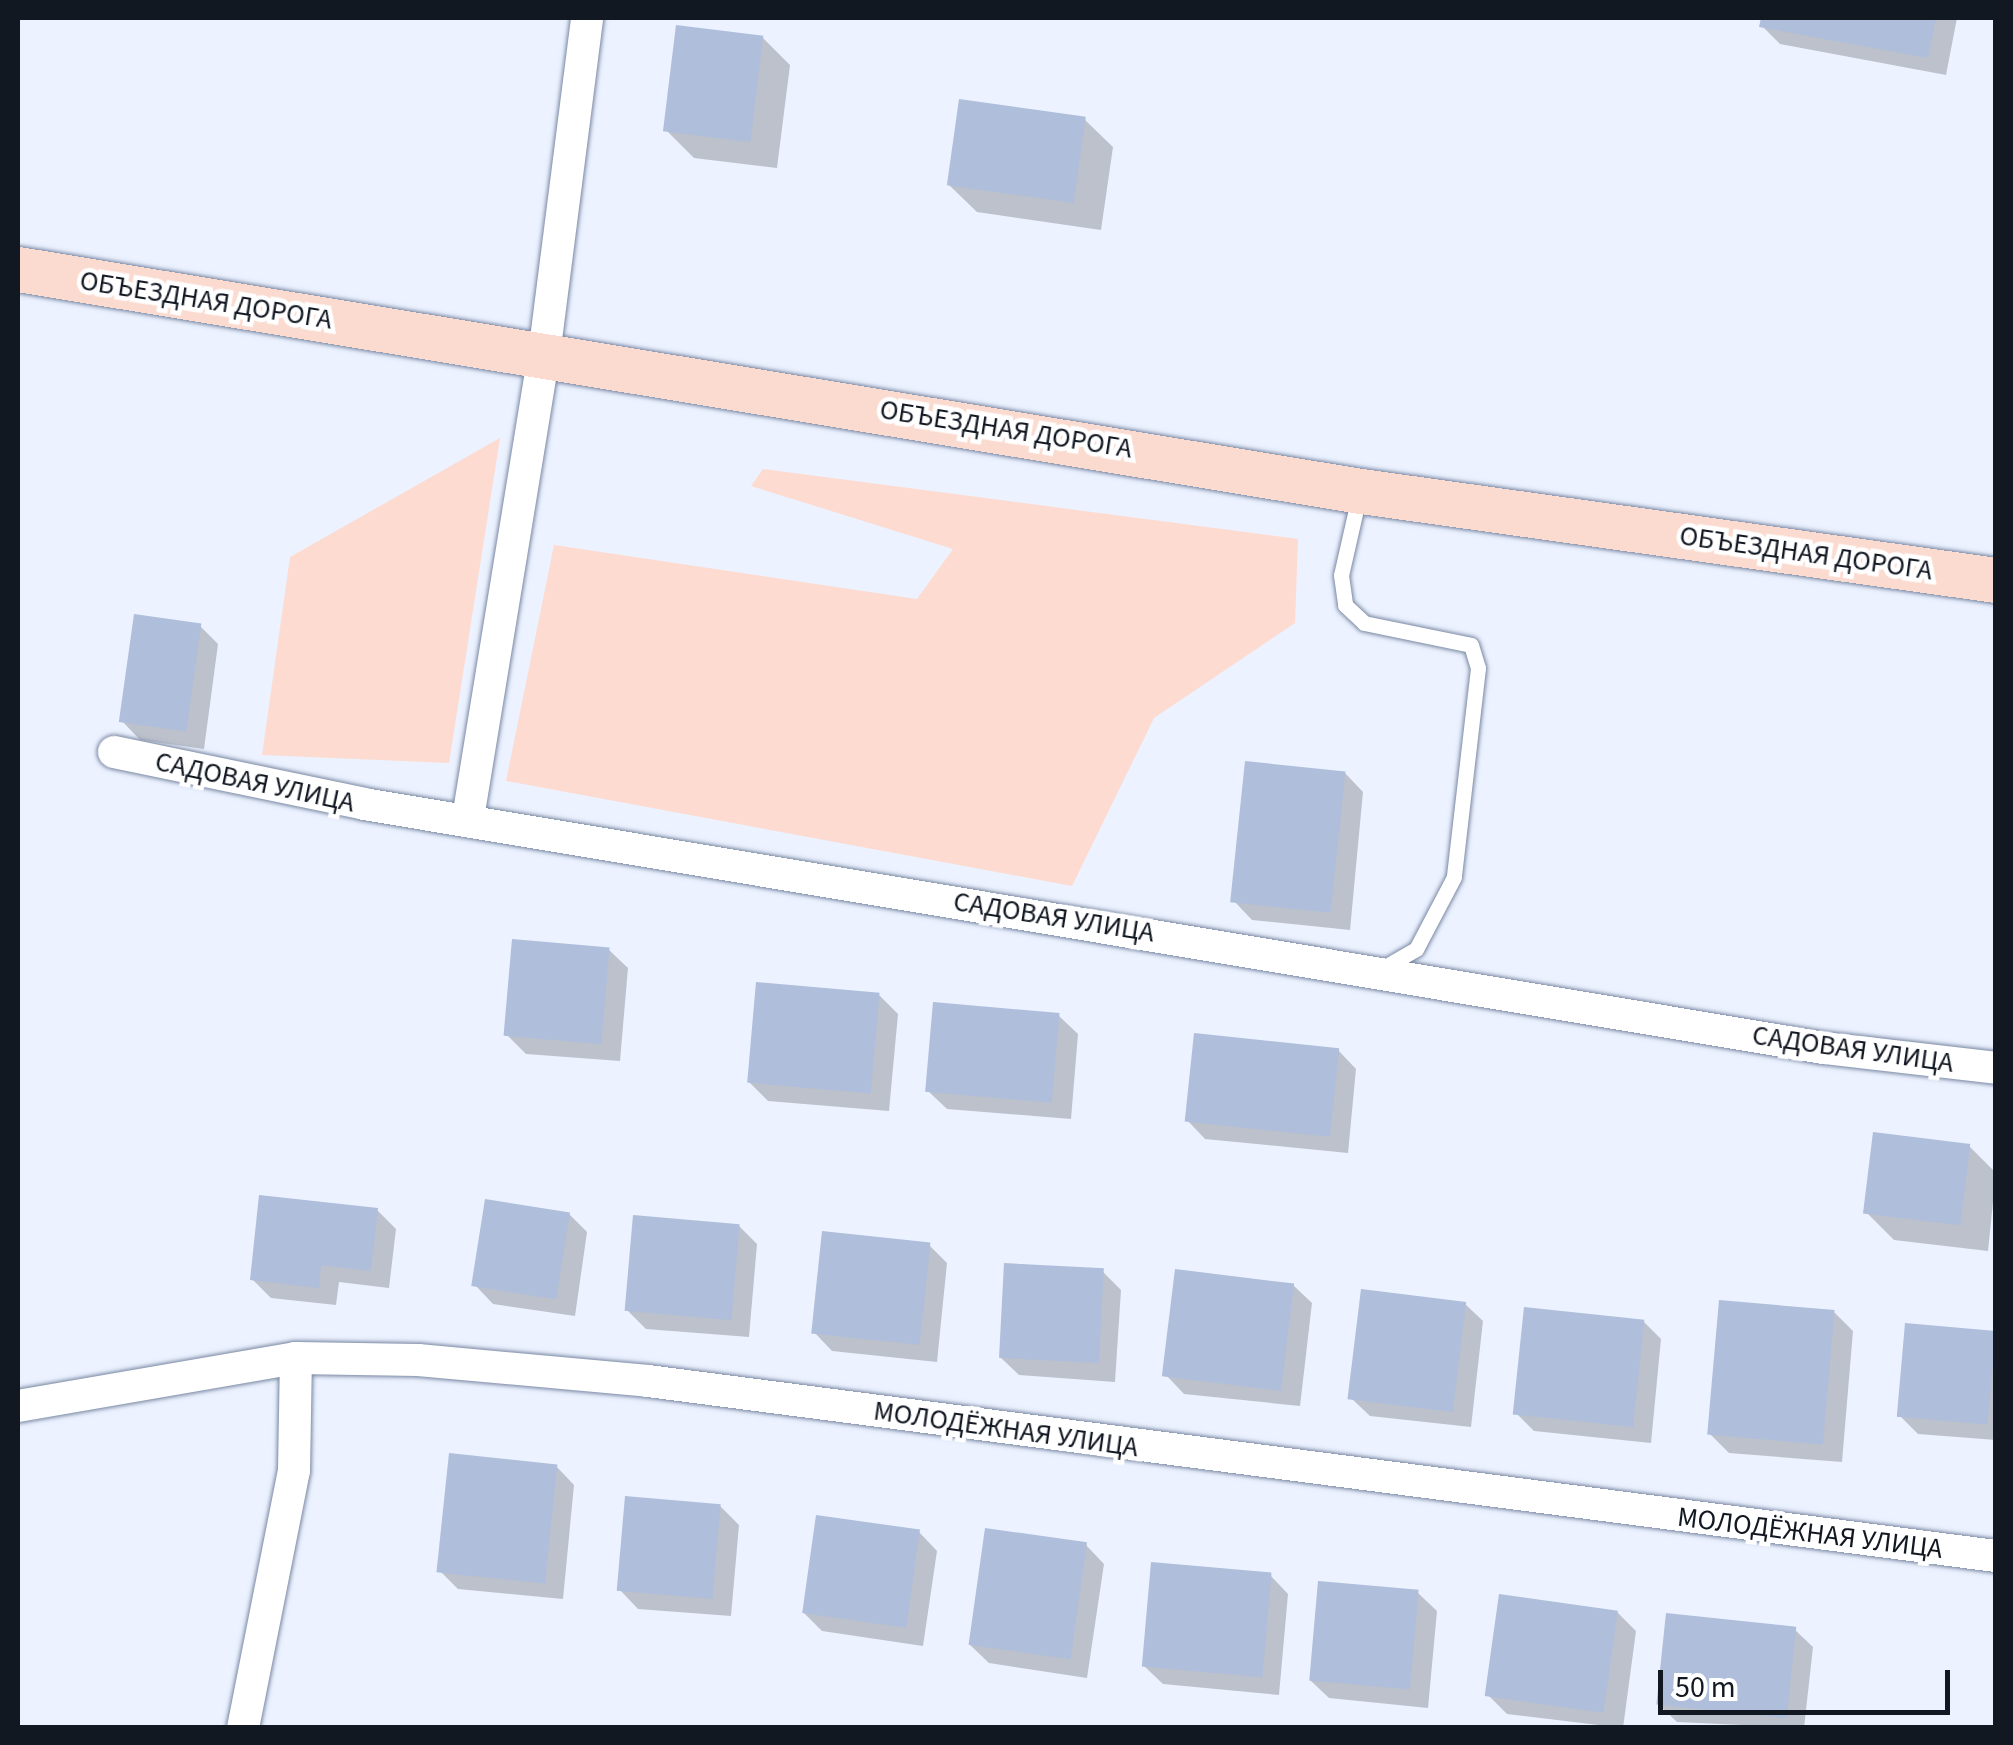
<!DOCTYPE html>
<meta charset="utf-8">
<style>
body{margin:0}
#map{position:relative;width:2013px;height:1745px;overflow:hidden;background:#ecf2ff;font-family:"Source Sans 3",sans-serif}
div>[style]{position:absolute}
.green>*{inset:0;background:#fddbd0}
.shadow>*{inset:0;background:#0003}
.building>*{inset:0;background:#aebedb;transform-origin:0 0}
.roads{filter:drop-shadow(0 0 2px #7988a3) drop-shadow(0 0 2px #7988a3)}
.lane>*{height:15px;margin:-7.5px;padding:0 7.5px;transform-origin:7.5px;border-radius:7.5px;background:#fff}
.street>*{height:32px;margin:-16px;padding:0 16px;transform-origin:16px;border-radius:16px;background:#fff}
.secondary>*{height:45px;margin:-22.5px;padding:0 22.5px;transform-origin:22.5px;border-radius:22.5px;background:#fbdbd0}
span{translate:-50% -50%;white-space:nowrap;text-align:center;line-height:1.15;-webkit-text-stroke:9px #fff;paint-order:stroke}
.street-label{font-size:28px;color:#121822}
.frame{position:absolute;inset:0;border:20px solid #121822;pointer-events:none}
.scale{position:absolute;left:1658px;top:1670px;width:292px;height:45px;box-sizing:border-box;border:5px solid #121822;border-top:0;padding-left:12px;font-size:30px;line-height:35px;white-space:nowrap;color:#121822;-webkit-text-stroke:8px #fff;paint-order:stroke}
</style>
<div id="map">
<div class="green">
<i style="clip-path:polygon(500px 438px,449px 763px,262px 755px,290px 557px)"></i>
<i style="clip-path:polygon(763px 469px,1298px 539px,1295px 623px,1154px 718px,1072px 886px,506px 781px,554px 545px,917px 599px,953px 549px,751px 486px)"></i>
</div>
<div class="shadow">
<i style="clip-path:polygon(1763px 18px,1957px 18px,1946px 75px,1780px 44px,1762px 26px)"></i>
<i style="clip-path:polygon(762px 37px,790px 65px,777px 168px,694px 158px,666px 130px)"></i>
<i style="clip-path:polygon(1085px 120px,1113px 147px,1101px 230px,977px 212px,949px 185px)"></i>
<i style="clip-path:polygon(200px 626px,218px 644px,204px 749px,140px 740px,122px 721px)"></i>
<i style="clip-path:polygon(1345px 773px,1363px 792px,1350px 930px,1252px 920px,1234px 901px)"></i>
<i style="clip-path:polygon(609px 950px,628px 968px,620px 1061px,526px 1054px,507px 1035px)"></i>
<i style="clip-path:polygon(879px 995px,898px 1014px,889px 1111px,768px 1101px,749px 1082px)"></i>
<i style="clip-path:polygon(1059px 1016px,1078px 1034px,1071px 1119px,947px 1109px,928px 1091px)"></i>
<i style="clip-path:polygon(1338px 1050px,1356px 1069px,1348px 1153px,1205px 1139px,1187px 1120px)"></i>
<i style="clip-path:polygon(1969px 1146px,1996px 1173px,1988px 1251px,1894px 1240px,1866px 1212px)"></i>
<i style="clip-path:polygon(377px 1210px,396px 1229px,389px 1288px,339px 1282px,336px 1305px,271px 1298px,252px 1279px)"></i>
<i style="clip-path:polygon(569px 1214px,587px 1232px,575px 1316px,493px 1304px,475px 1285px)"></i>
<i style="clip-path:polygon(739px 1226px,757px 1244px,749px 1337px,646px 1329px,627px 1310px)"></i>
<i style="clip-path:polygon(929px 1245px,947px 1263px,937px 1362px,832px 1351px,814px 1332px)"></i>
<i style="clip-path:polygon(1103px 1272px,1121px 1290px,1115px 1382px,1019px 1375px,1000px 1357px)"></i>
<i style="clip-path:polygon(1293px 1285px,1312px 1303px,1300px 1406px,1184px 1394px,1166px 1375px)"></i>
<i style="clip-path:polygon(1464px 1303px,1483px 1321px,1471px 1427px,1370px 1416px,1351px 1398px)"></i>
<i style="clip-path:polygon(1834px 1312px,1853px 1331px,1842px 1462px,1729px 1453px,1710px 1434px)"></i>
<i style="clip-path:polygon(1643px 1321px,1661px 1339px,1651px 1443px,1534px 1431px,1516px 1413px)"></i>
<i style="clip-path:polygon(1996px 1333px,1996px 1440px,1918px 1434px,1900px 1416px)"></i>
<i style="clip-path:polygon(556px 1466px,574px 1485px,563px 1599px,458px 1589px,440px 1571px)"></i>
<i style="clip-path:polygon(720px 1506px,739px 1525px,731px 1616px,638px 1609px,620px 1590px)"></i>
<i style="clip-path:polygon(919px 1532px,937px 1551px,923px 1646px,822px 1631px,803px 1612px)"></i>
<i style="clip-path:polygon(1086px 1545px,1104px 1564px,1087px 1678px,989px 1663px,970px 1645px)"></i>
<i style="clip-path:polygon(1270px 1575px,1288px 1594px,1279px 1695px,1163px 1684px,1144px 1666px)"></i>
<i style="clip-path:polygon(1418px 1593px,1437px 1611px,1428px 1708px,1329px 1698px,1310px 1680px)"></i>
<i style="clip-path:polygon(1617px 1612px,1636px 1631px,1623px 1728px,1507px 1714px,1488px 1695px)"></i>
<i style="clip-path:polygon(1794px 1629px,1813px 1647px,1804px 1728px,1677px 1722px,1658px 1704px)"></i>
</div>
<div class="building">
<i style="clip-path:polygon(1761px 18px,1936px 18px,1928px 58px,1759px 27px)"></i>
<i style="left:676px;top:25px;width:88px;height:107px;rotate:7deg"></i>
<i style="left:959px;top:99px;width:128px;height:87px;rotate:8deg"></i>
<i style="left:134px;top:614px;width:68px;height:109px;rotate:8deg"></i>
<i style="left:1245px;top:761px;width:101px;height:142px;rotate:6deg"></i>
<i style="left:512px;top:939px;width:98px;height:97px;rotate:5deg"></i>
<i style="left:756px;top:982px;width:124px;height:101px;rotate:5deg"></i>
<i style="left:933px;top:1002px;width:127px;height:90px;rotate:5deg"></i>
<i style="left:1194px;top:1033px;width:146px;height:89px;rotate:6deg"></i>
<i style="left:1873px;top:1132px;width:98px;height:82px;rotate:7deg"></i>
<i style="clip-path:polygon(259px 1195px,378px 1208px,371px 1271px,321px 1265px,319px 1288px,250px 1280px)"></i>
<i style="left:485px;top:1199px;width:86px;height:88px;rotate:9deg"></i>
<i style="left:633px;top:1215px;width:107px;height:96px;rotate:5deg"></i>
<i style="left:822px;top:1231px;width:109px;height:103px;rotate:6deg"></i>
<i style="left:1004px;top:1263px;width:100px;height:95px;rotate:3deg"></i>
<i style="left:1175px;top:1269px;width:120px;height:108px;rotate:7deg"></i>
<i style="left:1361px;top:1289px;width:106px;height:111px;rotate:7deg"></i>
<i style="left:1719px;top:1300px;width:116px;height:135px;rotate:5deg"></i>
<i style="left:1524px;top:1307px;width:121px;height:108px;rotate:6deg"></i>
<i style="left:1905px;top:1323px;width:91px;height:94px;rotate:5deg"></i>
<i style="left:449px;top:1453px;width:109px;height:120px;rotate:6deg"></i>
<i style="left:625px;top:1496px;width:96px;height:95px;rotate:5deg"></i>
<i style="left:816px;top:1515px;width:105px;height:99px;rotate:8deg"></i>
<i style="left:985px;top:1528px;width:103px;height:118px;rotate:8deg"></i>
<i style="left:1151px;top:1562px;width:121px;height:105px;rotate:5deg"></i>
<i style="left:1318px;top:1581px;width:101px;height:100px;rotate:5deg"></i>
<i style="left:1499px;top:1594px;width:120px;height:103px;rotate:8deg"></i>
<i style="left:1666px;top:1613px;width:131px;height:92px;rotate:6deg"></i>
</div>
<div class="roads">
<div class="lane">
<i style="left:1359px;top:496px;width:81px;rotate:102.8deg"></i>
<i style="left:1341px;top:575px;width:30px;rotate:82deg"></i>
<i style="left:1345px;top:605px;width:26px;rotate:43deg"></i>
<i style="left:1364px;top:623px;width:109px;rotate:11.6deg"></i>
<i style="left:1471px;top:645px;width:24px;rotate:73deg"></i>
<i style="left:1478px;top:668px;width:210px;rotate:96.6deg"></i>
<i style="left:1454px;top:877px;width:81px;rotate:117.8deg"></i>
<i style="left:1416px;top:949px;width:38px;rotate:150deg"></i>
</div>
<div class="street">
<i style="left:114px;top:752px;width:255px;rotate:11.7deg"></i>
<i style="left:364px;top:804px;width:1480px;rotate:9.49deg"></i>
<i style="left:1824px;top:1048px;width:173px;rotate:6.6deg"></i>
<i style="left:468px;top:818px;width:469px;rotate:-80.7deg"></i>
<i style="left:544px;top:355px;width:340px;rotate:-82.7deg"></i>
<i style="left:18px;top:1406px;width:282px;rotate:-9.8deg"></i>
<i style="left:296px;top:1358px;width:122px;rotate:0.9deg"></i>
<i style="left:418px;top:1360px;width:231px;rotate:5.2deg"></i>
<i style="left:648px;top:1381px;width:1359px;rotate:7.4deg"></i>
<i style="left:243px;top:1728px;width:262px;rotate:-78.8deg"></i>
<i style="left:294px;top:1471px;width:113px;rotate:-89deg"></i>
</div>
<div class="secondary">
<i style="left:18px;top:269px;width:1361px;rotate:9.39deg"></i>
<i style="left:1361px;top:491px;width:641px;rotate:7.98deg"></i>
</div>
</div>
<div class="street-label">
<span style="left:206px;top:300px;rotate:9deg">ОБЪЕЗДНАЯ ДОРОГА</span>
<span style="left:1006px;top:429px;rotate:9deg">ОБЪЕЗДНАЯ ДОРОГА</span>
<span style="left:1806px;top:553px;rotate:8deg">ОБЪЕЗДНАЯ ДОРОГА</span>
<span style="left:255px;top:782px;rotate:12deg">САДОВАЯ УЛИЦА</span>
<span style="left:1054px;top:917px;rotate:9deg">САДОВАЯ УЛИЦА</span>
<span style="left:1853px;top:1049px;rotate:8deg">САДОВАЯ УЛИЦА</span>
<span style="left:1006px;top:1429px;rotate:8deg">МОЛОДЁЖНАЯ УЛИЦА</span>
<span style="left:1810px;top:1533px;rotate:7deg">МОЛОДЁЖНАЯ УЛИЦА</span>
</div>
<div class="frame"></div>
<div class="scale">50 m</div>
</div>
